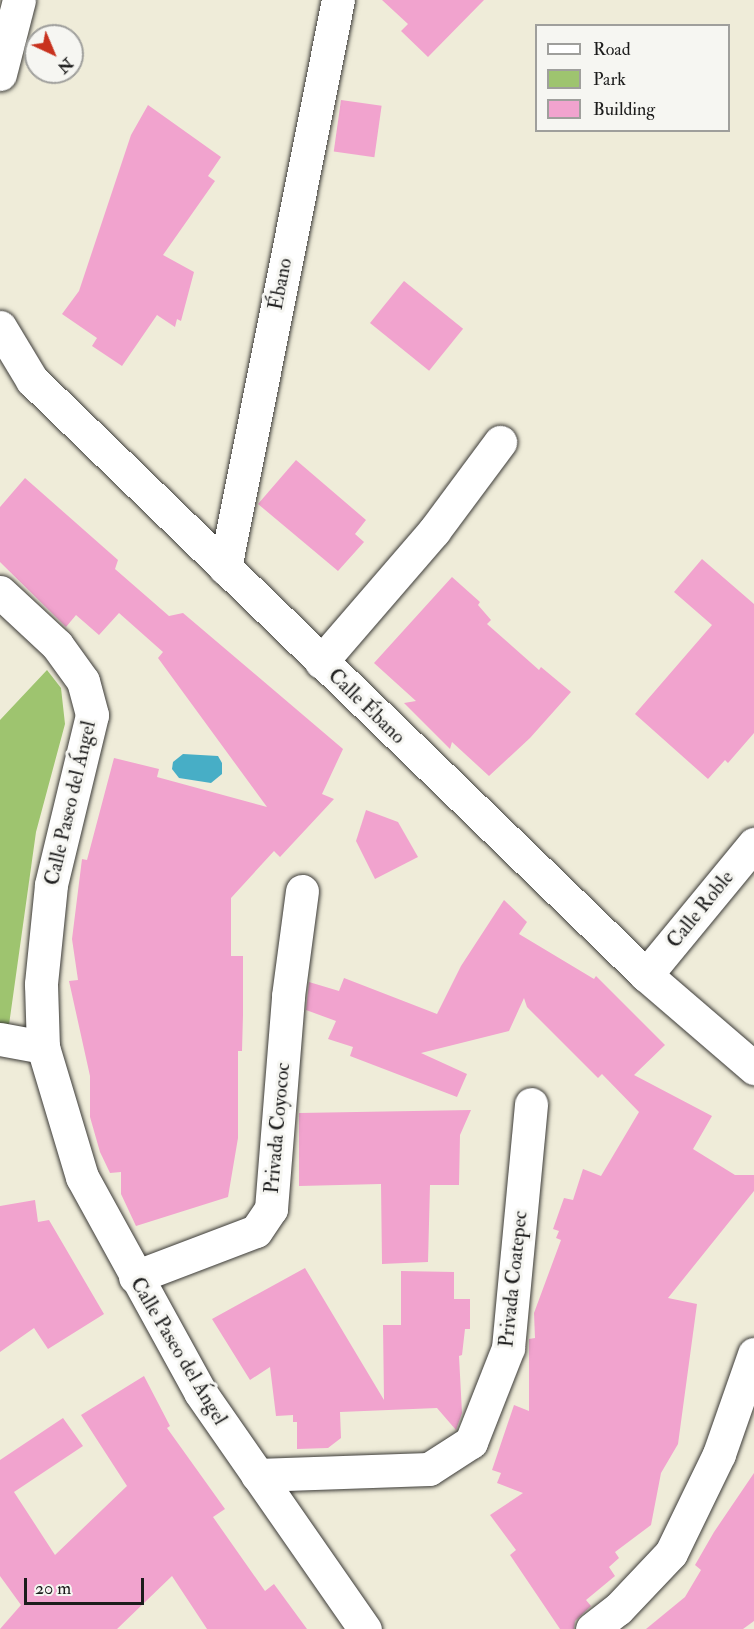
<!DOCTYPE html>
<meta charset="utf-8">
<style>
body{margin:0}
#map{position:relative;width:754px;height:1629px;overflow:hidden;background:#efecd9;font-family:"IM FELL Double Pica",serif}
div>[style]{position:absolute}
.green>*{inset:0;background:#9ec46f}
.water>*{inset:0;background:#47aec6}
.building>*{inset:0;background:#f1a3ce;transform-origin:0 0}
.roads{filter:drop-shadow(0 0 2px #3c3b38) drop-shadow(0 0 2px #3c3b38)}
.street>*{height:33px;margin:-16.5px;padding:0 16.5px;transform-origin:16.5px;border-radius:16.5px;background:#fff}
.secondary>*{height:33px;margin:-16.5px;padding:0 16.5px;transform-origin:16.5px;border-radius:16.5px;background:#fff}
span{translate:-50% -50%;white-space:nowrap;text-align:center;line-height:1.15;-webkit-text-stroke:6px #f6f6f2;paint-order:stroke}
.street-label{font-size:20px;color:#1c1c1c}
.legend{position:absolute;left:535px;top:24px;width:195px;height:108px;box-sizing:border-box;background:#f6f6f2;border:2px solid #9f9f9c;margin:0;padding:8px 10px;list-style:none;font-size:18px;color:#1c1c1c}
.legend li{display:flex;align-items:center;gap:12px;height:30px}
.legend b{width:30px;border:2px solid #9f9f9c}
.north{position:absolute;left:24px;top:24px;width:60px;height:60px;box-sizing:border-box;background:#f6f6f2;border:2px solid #9f9f9c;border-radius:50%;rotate:136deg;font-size:16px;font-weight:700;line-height:24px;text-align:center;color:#1c1c1c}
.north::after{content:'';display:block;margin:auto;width:21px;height:27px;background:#c8321e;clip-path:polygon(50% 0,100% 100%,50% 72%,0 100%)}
.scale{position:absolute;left:24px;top:1578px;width:120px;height:27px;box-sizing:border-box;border:3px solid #1c1c1c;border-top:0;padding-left:8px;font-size:18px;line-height:21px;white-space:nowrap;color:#1c1c1c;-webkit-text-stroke:4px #f6f6f2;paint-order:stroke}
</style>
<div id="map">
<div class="green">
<i style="clip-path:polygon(47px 670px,61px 688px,65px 724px,36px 832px,8px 1032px,0 1030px,0 720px)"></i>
</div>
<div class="water">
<i style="clip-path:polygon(183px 754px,218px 756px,222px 763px,222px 774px,211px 783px,179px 778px,172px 769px,173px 762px)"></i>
</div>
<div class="building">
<i style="clip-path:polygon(382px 0,484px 0,428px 57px,401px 31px,408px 24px)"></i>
<i style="left:341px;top:100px;width:41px;height:52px;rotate:8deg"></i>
<i style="clip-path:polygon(148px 105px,221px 157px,208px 176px,215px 181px,163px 255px,194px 272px,181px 321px,177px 319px,175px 327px,157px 315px,122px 366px,92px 346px,97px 338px,62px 314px,79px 291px,131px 135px)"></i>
<i style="left:404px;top:281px;width:76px;height:54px;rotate:39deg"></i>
<i style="clip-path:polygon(296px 460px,366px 520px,355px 534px,364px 542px,338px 571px,258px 504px)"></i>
<i style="clip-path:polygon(25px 478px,118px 560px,115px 569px,169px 616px,183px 613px,343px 749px,322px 794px,334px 799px,280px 857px,274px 851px,231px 898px,231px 956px,243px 956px,243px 1015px,242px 1051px,238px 1051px,238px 1138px,228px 1197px,136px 1226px,121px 1194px,121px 1172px,110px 1173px,100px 1152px,90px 1117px,90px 1076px,69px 981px,78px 980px,72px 939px,82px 859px,87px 860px,114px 758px,159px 769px,157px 777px,267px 807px,158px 658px,163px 652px,119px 613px,99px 635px,76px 615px,66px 627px,0 562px,0 507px)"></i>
<i style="clip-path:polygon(702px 559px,754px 604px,754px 733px,728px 763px,725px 760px,708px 779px,635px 714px,712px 625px,674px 592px)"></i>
<i style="clip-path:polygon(452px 577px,480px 602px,478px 605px,491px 620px,487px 624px,539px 670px,541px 667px,571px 692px,530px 738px,489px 776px,452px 742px,450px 749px,404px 703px,416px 701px,374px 663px)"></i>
<i style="clip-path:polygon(366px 810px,398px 822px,418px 857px,375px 879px,356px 841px)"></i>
<i style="clip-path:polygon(504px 900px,527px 922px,519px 934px,594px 979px,596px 976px,665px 1045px,634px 1075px,712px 1116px,693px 1149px,735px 1175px,754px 1175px,754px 1191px,668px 1298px,697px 1304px,678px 1444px,661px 1473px,651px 1525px,615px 1552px,619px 1558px,609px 1567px,615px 1576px,586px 1600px,591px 1606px,575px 1621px,574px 1629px,560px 1629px,510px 1555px,516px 1550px,490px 1515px,523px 1493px,497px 1483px,501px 1473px,492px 1470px,514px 1405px,529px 1411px,529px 1339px,535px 1338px,534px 1313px,561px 1240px,556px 1238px,559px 1231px,553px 1229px,564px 1198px,573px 1200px,583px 1169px,601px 1176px,639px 1112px,602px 1074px,598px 1078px,527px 1007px,524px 998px,509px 1031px,421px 1053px,467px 1074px,457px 1097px,350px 1056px,353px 1047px,328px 1039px,336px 1021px,306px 1010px,309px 982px,339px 991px,344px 978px,437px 1014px,461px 966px)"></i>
<i style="clip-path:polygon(471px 1110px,460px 1135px,459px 1185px,430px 1185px,428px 1262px,382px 1264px,381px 1184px,299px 1186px,299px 1113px)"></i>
<i style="clip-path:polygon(35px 1200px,38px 1222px,49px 1220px,104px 1314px,48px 1349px,34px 1328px,0 1352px,0 1206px)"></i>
<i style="clip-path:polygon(305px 1268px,384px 1400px,383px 1325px,401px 1325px,401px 1271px,454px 1272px,454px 1299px,470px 1299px,470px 1329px,465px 1329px,462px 1355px,459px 1356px,462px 1413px,456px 1430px,437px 1408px,340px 1412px,341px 1438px,328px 1448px,297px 1449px,297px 1422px,293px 1422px,293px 1415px,276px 1416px,270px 1367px,250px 1380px,212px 1319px)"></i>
<i style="clip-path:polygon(144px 1376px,170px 1426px,167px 1428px,225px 1509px,213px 1517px,265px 1591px,274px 1584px,307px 1629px,207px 1629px,172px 1576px,117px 1629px,0 1629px,21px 1605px,0 1576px,0 1460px,63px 1418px,83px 1446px,14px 1492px,55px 1555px,127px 1486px,81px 1415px)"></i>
<i style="clip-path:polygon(754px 1473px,754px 1621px,743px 1629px,646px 1629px,685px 1597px,701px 1570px,695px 1565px,714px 1532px)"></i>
</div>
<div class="roads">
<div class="street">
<i style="left:225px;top:568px;width:579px;rotate:-78.75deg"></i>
<i style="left:0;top:592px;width:78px;rotate:42.9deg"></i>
<i style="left:57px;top:645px;width:44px;rotate:54.2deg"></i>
<i style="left:83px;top:681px;width:35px;rotate:75deg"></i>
<i style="left:92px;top:715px;width:175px;rotate:103.6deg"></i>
<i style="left:51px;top:885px;width:100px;rotate:95.8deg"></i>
<i style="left:41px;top:984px;width:63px;rotate:88.2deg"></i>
<i style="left:43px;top:1047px;width:136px;rotate:73.3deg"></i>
<i style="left:82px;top:1177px;width:245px;rotate:61.2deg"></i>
<i style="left:200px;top:1392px;width:289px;rotate:55.2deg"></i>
<i style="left:321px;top:662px;width:173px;rotate:-49.2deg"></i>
<i style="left:434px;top:531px;width:111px;rotate:-53.4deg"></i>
<i style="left:646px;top:975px;width:170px;rotate:-50.5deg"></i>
<i style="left:0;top:1039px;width:44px;rotate:10.5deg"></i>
<i style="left:135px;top:1277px;width:129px;rotate:-20.8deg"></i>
<i style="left:256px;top:1231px;width:27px;rotate:-56deg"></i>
<i style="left:271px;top:1209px;width:214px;rotate:-85.4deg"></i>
<i style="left:288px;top:996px;width:106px;rotate:-82.4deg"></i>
<i style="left:257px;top:1475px;width:172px;rotate:-2deg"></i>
<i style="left:429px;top:1469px;width:50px;rotate:-32.7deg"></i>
<i style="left:471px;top:1442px;width:101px;rotate:-68.5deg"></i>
<i style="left:508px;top:1348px;width:245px;rotate:-84.6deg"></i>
<i style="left:592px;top:1629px;width:33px;rotate:-38deg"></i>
<i style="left:618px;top:1609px;width:77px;rotate:-46.6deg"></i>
<i style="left:671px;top:1553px;width:110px;rotate:-64.1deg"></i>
<i style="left:719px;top:1454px;width:106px;rotate:-70.7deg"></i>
</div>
<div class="secondary">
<i style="left:0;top:74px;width:76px;rotate:-75.6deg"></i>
<i style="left:0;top:327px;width:62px;rotate:58.9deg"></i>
<i style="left:32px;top:380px;width:855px;rotate:44.1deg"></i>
<i style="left:646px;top:975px;width:143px;rotate:40.7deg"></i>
</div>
</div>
<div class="street-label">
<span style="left:280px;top:284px;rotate:-79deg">Ébano</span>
<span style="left:367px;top:706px;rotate:44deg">Calle Ébano</span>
<span style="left:70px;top:803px;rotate:-77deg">Calle Paseo del Ángel</span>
<span style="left:700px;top:909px;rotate:-51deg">Calle Roble</span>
<span style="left:277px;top:1128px;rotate:-85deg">Privada Coyococ</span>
<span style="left:513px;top:1279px;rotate:-84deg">Privada Coatepec</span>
<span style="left:179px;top:1351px;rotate:59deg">Calle Paseo del Ángel</span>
</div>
<ul class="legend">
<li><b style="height:8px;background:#fff"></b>Road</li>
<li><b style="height:16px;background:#9ec46f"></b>Park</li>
<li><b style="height:16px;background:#f1a3ce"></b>Building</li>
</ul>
<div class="north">N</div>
<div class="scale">20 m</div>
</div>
